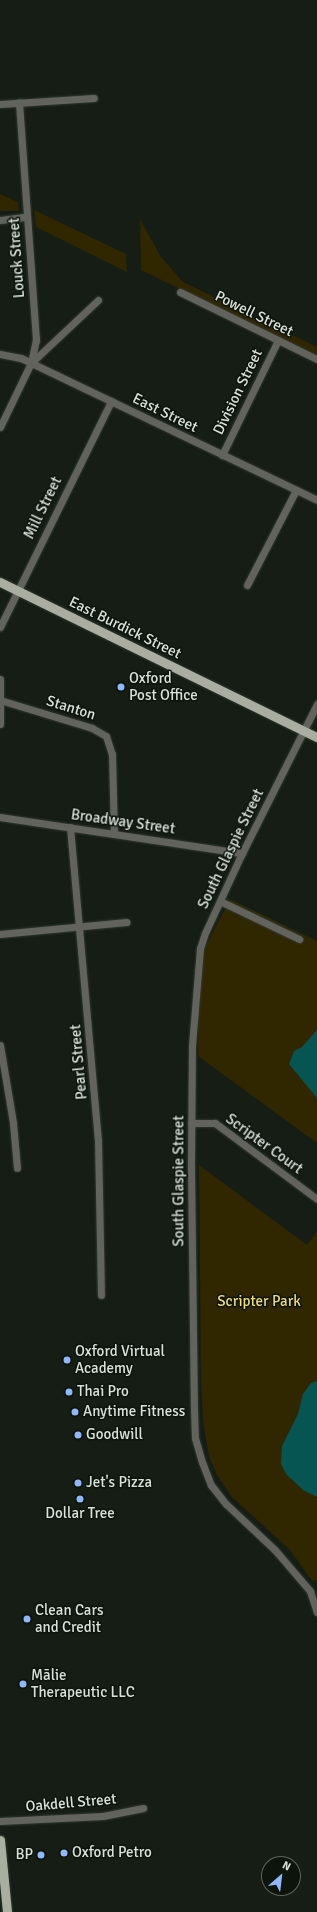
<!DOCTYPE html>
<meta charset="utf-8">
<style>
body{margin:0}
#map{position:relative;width:317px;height:1912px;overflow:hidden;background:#151d15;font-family:Signika,sans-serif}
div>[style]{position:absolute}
.green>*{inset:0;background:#302700}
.water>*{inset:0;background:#065552}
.roads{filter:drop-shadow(0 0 1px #313831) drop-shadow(0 0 1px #313831)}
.minor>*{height:7px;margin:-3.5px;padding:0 3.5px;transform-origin:3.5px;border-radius:3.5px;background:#62635d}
.major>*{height:9px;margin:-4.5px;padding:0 4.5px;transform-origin:4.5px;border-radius:4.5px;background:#aaaea1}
.dots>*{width:11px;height:11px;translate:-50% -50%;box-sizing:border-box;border:2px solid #0c140c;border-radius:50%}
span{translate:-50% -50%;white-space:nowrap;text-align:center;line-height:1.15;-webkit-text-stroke:3px #0c140c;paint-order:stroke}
.street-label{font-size:15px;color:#dae0da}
.poi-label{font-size:15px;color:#dae0da}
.left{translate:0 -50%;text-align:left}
.right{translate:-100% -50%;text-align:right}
.park-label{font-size:15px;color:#f0db7f}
.north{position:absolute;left:261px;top:1856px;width:40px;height:40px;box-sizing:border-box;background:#0c140c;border:1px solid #5e665e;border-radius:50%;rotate:28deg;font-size:11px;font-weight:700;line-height:16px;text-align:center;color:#dae0da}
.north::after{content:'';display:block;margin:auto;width:14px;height:18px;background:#91b8fd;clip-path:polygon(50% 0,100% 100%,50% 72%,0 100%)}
</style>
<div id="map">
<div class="green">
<i style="clip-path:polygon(0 194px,18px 202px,19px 211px,0 211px)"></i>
<i style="clip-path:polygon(34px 210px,126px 254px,127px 272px,36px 227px)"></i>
<i style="clip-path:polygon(140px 219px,161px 257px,183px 282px,317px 347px,317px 355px,141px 270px)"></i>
<i style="clip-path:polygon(230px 899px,317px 941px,317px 1143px,198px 1056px,199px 974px,193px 971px)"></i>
<i style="clip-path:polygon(199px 1165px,307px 1245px,317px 1232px,317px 1580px,312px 1581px,290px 1550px,232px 1497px,217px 1475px,209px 1456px,203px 1422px,201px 1383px)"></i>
</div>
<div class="water">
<i style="clip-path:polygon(317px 1030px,317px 1098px,289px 1064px,294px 1051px,302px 1047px)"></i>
<i style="clip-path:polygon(317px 1381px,317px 1497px,303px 1490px,286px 1474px,281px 1464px,282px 1446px,298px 1414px,303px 1394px,311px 1383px)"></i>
</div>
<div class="roads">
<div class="minor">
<i style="left:0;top:104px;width:94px;rotate:-3.7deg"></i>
<i style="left:0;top:220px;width:26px;rotate:-7deg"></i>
<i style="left:180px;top:292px;width:153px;rotate:26.1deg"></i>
<i style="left:0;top:354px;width:21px;rotate:11deg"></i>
<i style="left:21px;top:358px;width:328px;rotate:25.6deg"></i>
<i style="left:31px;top:363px;width:92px;rotate:-43.2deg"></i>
<i style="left:0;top:427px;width:71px;rotate:-64.2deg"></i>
<i style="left:31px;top:363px;width:24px;rotate:-78deg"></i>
<i style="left:36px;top:340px;width:238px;rotate:-94.1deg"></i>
<i style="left:222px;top:455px;width:128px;rotate:-64deg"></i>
<i style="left:247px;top:585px;width:107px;rotate:-62.7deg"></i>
<i style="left:0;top:627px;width:252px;rotate:-63.8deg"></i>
<i style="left:0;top:679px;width:45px;rotate:90deg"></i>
<i style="left:0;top:700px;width:96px;rotate:16.9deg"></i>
<i style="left:92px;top:728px;width:16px;rotate:30deg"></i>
<i style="left:106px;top:736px;width:19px;rotate:72deg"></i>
<i style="left:112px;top:754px;width:80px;rotate:88.6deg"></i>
<i style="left:317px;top:704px;width:167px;rotate:116.7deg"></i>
<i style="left:242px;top:853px;width:88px;rotate:114.8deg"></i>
<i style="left:205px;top:933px;width:16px;rotate:108deg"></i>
<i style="left:200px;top:948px;width:98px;rotate:94.7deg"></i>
<i style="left:192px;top:1046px;width:122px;rotate:90.5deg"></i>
<i style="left:191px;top:1168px;width:242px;rotate:89.3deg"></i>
<i style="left:194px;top:1410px;width:28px;rotate:88deg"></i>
<i style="left:195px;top:1438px;width:25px;rotate:74deg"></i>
<i style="left:202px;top:1462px;width:25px;rotate:69deg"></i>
<i style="left:211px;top:1485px;width:24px;rotate:52deg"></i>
<i style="left:226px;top:1504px;width:67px;rotate:43.2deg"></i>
<i style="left:275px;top:1550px;width:54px;rotate:49.5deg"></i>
<i style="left:310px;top:1591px;width:22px;rotate:72deg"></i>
<i style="left:0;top:817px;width:245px;rotate:8.5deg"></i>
<i style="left:70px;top:827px;width:314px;rotate:84.9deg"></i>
<i style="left:98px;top:1140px;width:155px;rotate:88.9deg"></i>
<i style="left:220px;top:901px;width:88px;rotate:25.7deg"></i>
<i style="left:0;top:934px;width:127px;rotate:-5.4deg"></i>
<i style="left:0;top:1045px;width:79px;rotate:80.5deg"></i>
<i style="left:13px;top:1123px;width:45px;rotate:84.9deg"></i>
<i style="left:191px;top:1123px;width:24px"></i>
<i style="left:215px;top:1123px;width:127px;rotate:36.7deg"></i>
<i style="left:0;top:1821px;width:103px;rotate:-2.8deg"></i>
<i style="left:103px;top:1816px;width:41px;rotate:-11.3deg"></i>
</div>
<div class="major">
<i style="left:0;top:582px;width:353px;rotate:26.1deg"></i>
<i style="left:0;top:1840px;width:72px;rotate:84.4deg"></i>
</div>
</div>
<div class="dots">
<i style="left:121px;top:687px;background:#91b8fd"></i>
<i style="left:67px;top:1360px;background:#91b8fd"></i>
<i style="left:69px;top:1392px;background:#91b8fd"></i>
<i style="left:75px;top:1412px;background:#91b8fd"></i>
<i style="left:78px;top:1435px;background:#91b8fd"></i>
<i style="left:78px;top:1483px;background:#91b8fd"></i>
<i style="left:80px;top:1499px;background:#91b8fd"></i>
<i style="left:27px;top:1619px;background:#91b8fd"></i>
<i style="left:23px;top:1684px;background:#91b8fd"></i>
<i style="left:64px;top:1853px;background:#91b8fd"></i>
<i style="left:41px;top:1855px;background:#91b8fd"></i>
</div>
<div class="street-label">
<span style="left:17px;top:258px;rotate:-94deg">Louck Street</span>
<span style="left:254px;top:314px;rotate:26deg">Powell Street</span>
<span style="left:238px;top:392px;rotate:-64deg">Division Street</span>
<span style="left:165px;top:413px;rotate:26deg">East Street</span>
<span style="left:43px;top:508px;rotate:-64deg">Mill Street</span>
<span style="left:125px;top:628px;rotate:26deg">East Burdick Street</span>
<span style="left:71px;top:708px;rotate:17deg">Stanton</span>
<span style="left:123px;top:822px;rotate:8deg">Broadway Street</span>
<span style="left:231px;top:849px;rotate:-64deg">South Glaspie Street</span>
<span style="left:79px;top:1062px;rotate:-95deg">Pearl Street</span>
<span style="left:264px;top:1144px;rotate:36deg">Scripter Court</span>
<span style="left:179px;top:1181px;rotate:-90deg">South Glaspie Street</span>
<span style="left:71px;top:1803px;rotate:-5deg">Oakdell Street</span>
</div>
<div class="poi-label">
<span class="left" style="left:129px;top:687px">Oxford<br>Post Office</span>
<span class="left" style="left:75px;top:1360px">Oxford Virtual<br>Academy</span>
<span class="left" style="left:77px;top:1392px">Thai Pro</span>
<span class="left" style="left:83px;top:1412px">Anytime Fitness</span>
<span class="left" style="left:86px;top:1435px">Goodwill</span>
<span class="left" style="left:86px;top:1483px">Jet's Pizza</span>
<span style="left:80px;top:1514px">Dollar Tree</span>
<span class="left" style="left:35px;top:1619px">Clean Cars<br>and Credit</span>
<span class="left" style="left:31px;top:1684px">Mālie<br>Therapeutic LLC</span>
<span class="left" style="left:72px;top:1853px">Oxford Petro</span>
<span class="right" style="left:33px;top:1855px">BP</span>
</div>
<div class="park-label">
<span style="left:259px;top:1302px">Scripter Park</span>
</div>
<div class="north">N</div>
</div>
